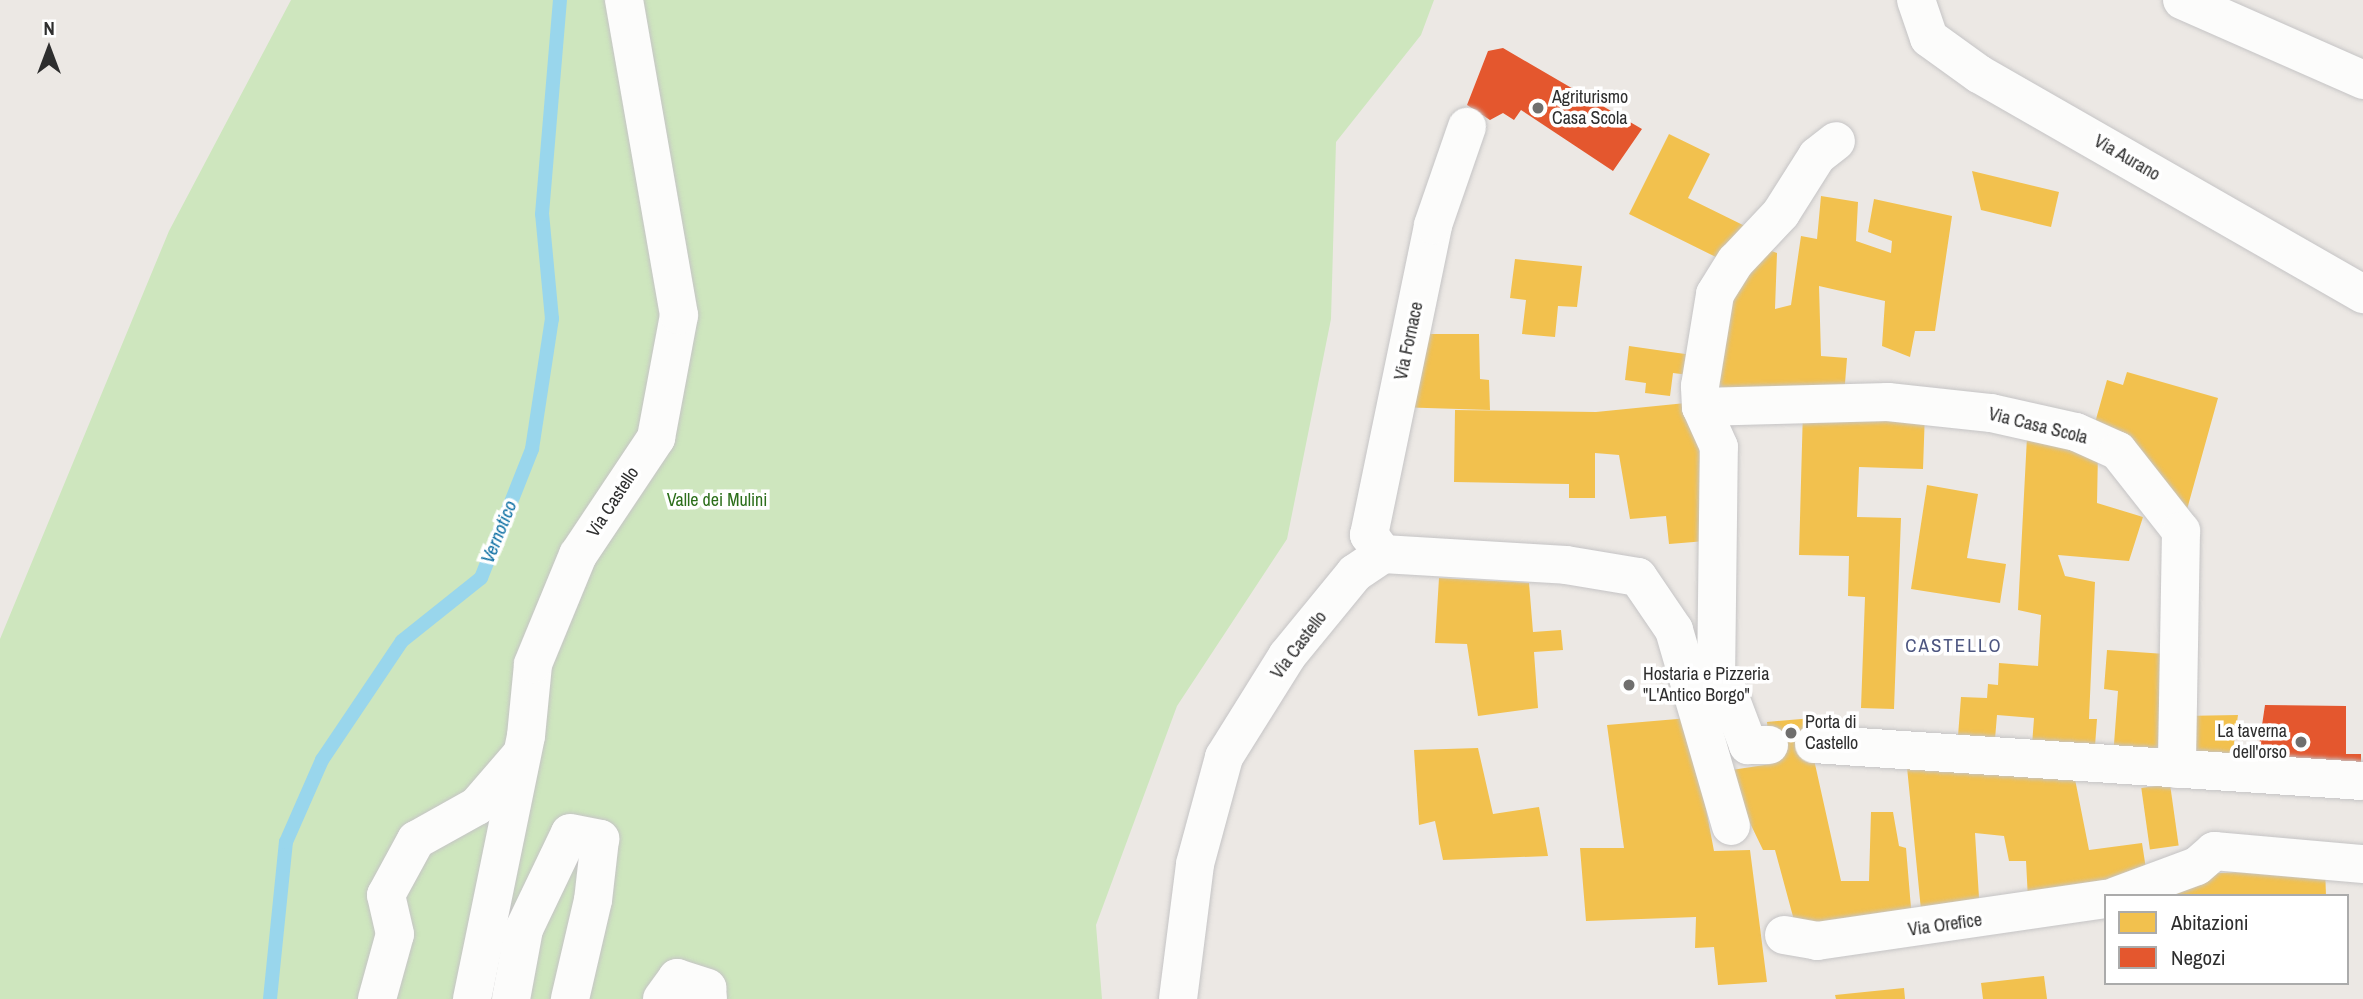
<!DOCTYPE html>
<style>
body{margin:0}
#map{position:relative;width:2363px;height:999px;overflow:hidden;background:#ece8e4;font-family:"Archivo Narrow",sans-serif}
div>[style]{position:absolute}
.green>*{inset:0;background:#cee6be}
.homes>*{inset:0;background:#f2c14e;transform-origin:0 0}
.shops>*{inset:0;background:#e4572e}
.stream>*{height:14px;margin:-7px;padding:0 7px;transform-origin:7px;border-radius:7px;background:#99d6ec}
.roads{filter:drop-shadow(0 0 2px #c5c4c5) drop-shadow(0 0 2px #c5c4c5)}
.street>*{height:38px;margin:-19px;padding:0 19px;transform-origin:19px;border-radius:19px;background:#fcfcfb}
.dots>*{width:19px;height:19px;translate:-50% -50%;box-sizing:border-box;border:4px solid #fff;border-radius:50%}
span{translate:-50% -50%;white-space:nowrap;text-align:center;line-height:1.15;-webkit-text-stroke:7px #fff;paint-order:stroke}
.poi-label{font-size:18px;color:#2e2e2e}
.left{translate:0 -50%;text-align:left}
.right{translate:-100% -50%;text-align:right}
.street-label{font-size:18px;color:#2e2e2e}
.park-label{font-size:18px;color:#2c6e1b}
.water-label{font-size:19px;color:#0d6fa3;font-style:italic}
.neighbourhood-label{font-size:19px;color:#4d5680;letter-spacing:2px}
.legend{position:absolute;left:2104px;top:894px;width:245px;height:91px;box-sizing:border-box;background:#fff;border:2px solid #ababab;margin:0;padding:9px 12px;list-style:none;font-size:21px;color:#2e2e2e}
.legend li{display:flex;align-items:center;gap:14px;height:35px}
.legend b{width:35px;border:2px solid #ababab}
.north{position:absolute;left:14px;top:14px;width:70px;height:70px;-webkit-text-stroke:5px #fff;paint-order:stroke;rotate:0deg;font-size:19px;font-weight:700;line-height:28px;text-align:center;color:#2e2e2e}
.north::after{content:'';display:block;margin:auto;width:24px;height:32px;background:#2e2e2e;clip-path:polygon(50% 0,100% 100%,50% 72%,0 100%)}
</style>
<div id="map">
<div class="green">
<i style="clip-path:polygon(291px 0,1434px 0,1421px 35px,1336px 142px,1331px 319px,1287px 539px,1177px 706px,1096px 925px,1102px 999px,0 999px,0 639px,169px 231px)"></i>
</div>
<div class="homes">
<i style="clip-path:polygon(1669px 134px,1710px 154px,1688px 198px,1749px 228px,1732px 265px,1629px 214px)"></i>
<i style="clip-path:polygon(1972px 171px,2059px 192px,2051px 227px,1981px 210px)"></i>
<i style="clip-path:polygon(1821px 196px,1858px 202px,1856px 241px,1891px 253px,1892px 241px,1868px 232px,1874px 199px,1952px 216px,1935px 331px,1915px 331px,1910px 357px,1882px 346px,1885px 301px,1819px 286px,1821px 356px,1847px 358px,1844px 396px,1702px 401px,1720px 295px,1755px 245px,1777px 253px,1775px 309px,1791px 305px,1801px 236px,1817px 239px)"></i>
<i style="clip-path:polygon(1515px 259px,1582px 266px,1577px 307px,1558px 306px,1555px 337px,1522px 334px,1526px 300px,1510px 298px)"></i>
<i style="clip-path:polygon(1413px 334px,1479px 334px,1480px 379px,1489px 380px,1490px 410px,1396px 407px)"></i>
<i style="clip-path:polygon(1629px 346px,1692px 355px,1689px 375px,1673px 373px,1670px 396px,1645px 393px,1646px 383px,1625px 380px)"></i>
<i style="clip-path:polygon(2127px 372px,2218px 398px,2181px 531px,2091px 437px,2107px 380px,2123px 385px)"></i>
<i style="clip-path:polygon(1696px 402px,1706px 541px,1669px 544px,1666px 516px,1630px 519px,1619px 455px,1595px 453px,1595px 498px,1569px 498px,1569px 484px,1454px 482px,1455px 410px,1596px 412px)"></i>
<i style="clip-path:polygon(1803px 409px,1925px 412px,1923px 469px,1859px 467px,1857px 517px,1901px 518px,1894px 709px,1861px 708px,1865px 597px,1848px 596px,1849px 556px,1799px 555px)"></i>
<i style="clip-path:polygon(2027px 437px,2098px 452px,2097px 503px,2143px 517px,2129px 561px,2058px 555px,2065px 576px,2095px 582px,2089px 719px,2097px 719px,2095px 746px,2032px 745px,2034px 718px,1997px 715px,1995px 739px,1958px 736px,1961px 697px,1987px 698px,1988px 684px,1998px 685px,1999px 663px,2038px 666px,2041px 615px,2018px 610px)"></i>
<i style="clip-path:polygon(1927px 485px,1978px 494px,1967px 558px,2006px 564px,2000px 603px,1911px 589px)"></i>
<i style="clip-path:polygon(1439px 578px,1529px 583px,1533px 632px,1561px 630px,1563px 650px,1534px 652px,1538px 708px,1478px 716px,1467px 644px,1435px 643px)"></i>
<i style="clip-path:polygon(2107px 650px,2165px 654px,2157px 761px,2113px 757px,2118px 691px,2104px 689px)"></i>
<i style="clip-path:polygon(2238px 715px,2232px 757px,2185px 755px,2182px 716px)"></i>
<i style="clip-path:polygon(1689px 718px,1714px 851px,1750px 850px,1767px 982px,1718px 985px,1714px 947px,1695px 948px,1696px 917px,1586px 921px,1580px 848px,1624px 848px,1607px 725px)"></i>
<i style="clip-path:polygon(1813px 718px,1815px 764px,1841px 881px,1869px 881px,1871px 812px,1893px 812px,1899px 846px,1906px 848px,1912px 920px,1798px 935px,1775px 850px,1763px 850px,1725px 771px,1771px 764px,1767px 722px)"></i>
<i style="clip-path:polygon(1478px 748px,1493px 814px,1539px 807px,1548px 856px,1443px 860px,1435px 821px,1419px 825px,1414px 750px)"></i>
<i style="clip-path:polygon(1906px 757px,2072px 764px,2089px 850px,2142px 843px,2148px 882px,2028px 899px,2026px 861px,2009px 861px,2004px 836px,1975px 833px,1980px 914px,1922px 920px)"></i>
<i style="left:2170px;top:784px;width:62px;height:29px;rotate:82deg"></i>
<i style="clip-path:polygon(2325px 868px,2326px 896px,2154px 896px,2200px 874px)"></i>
<i style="clip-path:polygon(2044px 976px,2047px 999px,1983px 999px,1981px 983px)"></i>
<i style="clip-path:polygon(1904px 988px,1905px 999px,1836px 999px,1835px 995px)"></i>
</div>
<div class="shops">
<i style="clip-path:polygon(1503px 48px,1642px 129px,1613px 171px,1521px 110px,1514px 120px,1503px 113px,1490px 120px,1467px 105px,1488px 51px)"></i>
<i style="clip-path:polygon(2265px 705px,2346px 706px,2346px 754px,2361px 754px,2361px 767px,2256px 766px)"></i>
</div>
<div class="stream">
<i style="left:270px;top:999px;width:158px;rotate:-84.2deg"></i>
<i style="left:286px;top:842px;width:90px;rotate:-66.3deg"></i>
<i style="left:322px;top:760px;width:143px;rotate:-56.1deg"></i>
<i style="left:402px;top:641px;width:101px;rotate:-38.6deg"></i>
<i style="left:481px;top:578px;width:139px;rotate:-68.4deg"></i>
<i style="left:532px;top:449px;width:132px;rotate:-81.3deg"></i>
<i style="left:552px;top:319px;width:105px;rotate:-95.4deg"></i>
<i style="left:542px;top:214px;width:215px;rotate:-85.2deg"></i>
</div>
<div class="roads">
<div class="street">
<i style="left:1916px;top:0;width:40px;rotate:71.1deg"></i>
<i style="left:1929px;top:38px;width:62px;rotate:35.8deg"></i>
<i style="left:1979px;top:74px;width:443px;rotate:29.8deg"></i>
<i style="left:2182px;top:0;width:198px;rotate:23.8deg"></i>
<i style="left:1701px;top:407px;width:187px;rotate:-1.5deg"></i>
<i style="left:1888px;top:402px;width:104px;rotate:6.1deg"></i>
<i style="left:1991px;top:413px;width:87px;rotate:12.6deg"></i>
<i style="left:2076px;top:432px;width:46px;rotate:24.3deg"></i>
<i style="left:2118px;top:451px;width:102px;rotate:51.8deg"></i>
<i style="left:2181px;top:531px;width:238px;rotate:91deg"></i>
<i style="left:1383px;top:554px;width:24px;rotate:-126deg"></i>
<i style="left:1369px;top:535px;width:317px;rotate:-78.3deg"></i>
<i style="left:1433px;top:225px;width:104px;rotate:-70.9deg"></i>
<i style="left:1697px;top:668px;width:39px;rotate:38deg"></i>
<i style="left:1728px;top:692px;width:57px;rotate:69.3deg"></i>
<i style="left:1748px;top:745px;width:21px"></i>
<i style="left:1716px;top:682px;width:235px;rotate:-89.3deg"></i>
<i style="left:1719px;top:447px;width:44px;rotate:-114.2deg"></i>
<i style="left:1701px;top:407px;width:21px;rotate:-93deg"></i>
<i style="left:1700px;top:386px;width:93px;rotate:-80.7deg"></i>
<i style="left:1715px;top:294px;width:39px;rotate:-58deg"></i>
<i style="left:1736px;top:261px;width:66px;rotate:-46.8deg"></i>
<i style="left:1781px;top:213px;width:67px;rotate:-57.7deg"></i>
<i style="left:1817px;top:156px;width:24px;rotate:-38deg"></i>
<i style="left:1814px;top:744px;width:550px;rotate:3.86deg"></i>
<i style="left:2116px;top:896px;width:86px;rotate:-20.3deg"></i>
<i style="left:2197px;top:866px;width:23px;rotate:-41deg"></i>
<i style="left:2214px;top:851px;width:150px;rotate:5deg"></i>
<i style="left:1784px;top:935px;width:34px;rotate:10deg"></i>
<i style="left:1817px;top:941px;width:292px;rotate:-8.3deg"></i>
<i style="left:377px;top:999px;width:67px;rotate:-74.5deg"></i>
<i style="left:395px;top:934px;width:40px;rotate:-103deg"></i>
<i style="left:386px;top:895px;width:63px;rotate:-61.4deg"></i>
<i style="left:416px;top:840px;width:70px;rotate:-29.1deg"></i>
<i style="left:477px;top:806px;width:67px;rotate:-49.2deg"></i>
<i style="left:472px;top:999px;width:268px;rotate:-78.4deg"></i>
<i style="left:526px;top:736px;width:72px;rotate:-84.4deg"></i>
<i style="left:533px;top:664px;width:118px;rotate:-67.6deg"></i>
<i style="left:578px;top:555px;width:141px;rotate:-56.3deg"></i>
<i style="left:656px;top:438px;width:125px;rotate:-79.4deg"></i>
<i style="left:679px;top:315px;width:320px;rotate:-99.9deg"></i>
<i style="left:511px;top:999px;width:71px;rotate:-79.5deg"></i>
<i style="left:524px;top:929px;width:106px;rotate:-64.4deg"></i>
<i style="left:570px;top:833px;width:31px;rotate:11deg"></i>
<i style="left:600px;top:839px;width:61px;rotate:96.5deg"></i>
<i style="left:593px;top:900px;width:102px;rotate:103.1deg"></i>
<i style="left:662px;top:999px;width:26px;rotate:-54deg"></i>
<i style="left:677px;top:978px;width:32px;rotate:18deg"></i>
<i style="left:707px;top:988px;width:11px;rotate:85deg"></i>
<i style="left:1178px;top:999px;width:136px;rotate:-82.8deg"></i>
<i style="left:1195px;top:864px;width:111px;rotate:-74.8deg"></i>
<i style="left:1224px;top:757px;width:119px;rotate:-58deg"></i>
<i style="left:1287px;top:656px;width:107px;rotate:-50.7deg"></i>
<i style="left:1355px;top:573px;width:34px;rotate:-34deg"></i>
<i style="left:1383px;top:554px;width:183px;rotate:3.4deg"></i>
<i style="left:1566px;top:565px;width:73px;rotate:9.5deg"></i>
<i style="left:1638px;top:577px;width:64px;rotate:55.8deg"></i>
<i style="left:1674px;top:630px;width:204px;rotate:73.8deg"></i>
</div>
</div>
<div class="dots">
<i style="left:1538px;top:108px;background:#706f6e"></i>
<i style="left:1629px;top:685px;background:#706f6e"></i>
<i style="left:1791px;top:733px;background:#706f6e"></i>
<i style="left:2301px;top:742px;background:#706f6e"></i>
</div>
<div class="poi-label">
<span class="left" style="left:1552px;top:108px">Agriturismo<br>Casa Scola</span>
<span class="left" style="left:1643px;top:685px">Hostaria e Pizzeria<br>"L'Antico Borgo"</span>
<span class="left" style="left:1805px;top:733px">Porta di<br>Castello</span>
<span class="right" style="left:2287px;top:742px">La taverna<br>dell'orso</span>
</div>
<div class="street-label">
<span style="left:2127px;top:158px;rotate:30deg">Via Aurano</span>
<span style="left:1409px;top:341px;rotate:-78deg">Via Fornace</span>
<span style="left:2038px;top:426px;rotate:14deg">Via Casa Scola</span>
<span style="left:613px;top:502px;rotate:-57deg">Via Castello</span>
<span style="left:1299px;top:645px;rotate:-53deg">Via Castello</span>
<span style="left:1945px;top:925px;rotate:-8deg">Via Orefice</span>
</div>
<div class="park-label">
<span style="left:717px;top:500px">Valle dei Mulini</span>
</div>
<div class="water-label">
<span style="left:499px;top:532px;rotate:-68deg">Vernotico</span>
</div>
<div class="neighbourhood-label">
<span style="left:1954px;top:646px">CASTELLO</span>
</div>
<ul class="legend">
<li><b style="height:19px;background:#f2c14e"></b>Abitazioni</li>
<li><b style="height:19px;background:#e4572e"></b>Negozi</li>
</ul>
<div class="north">N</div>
</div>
